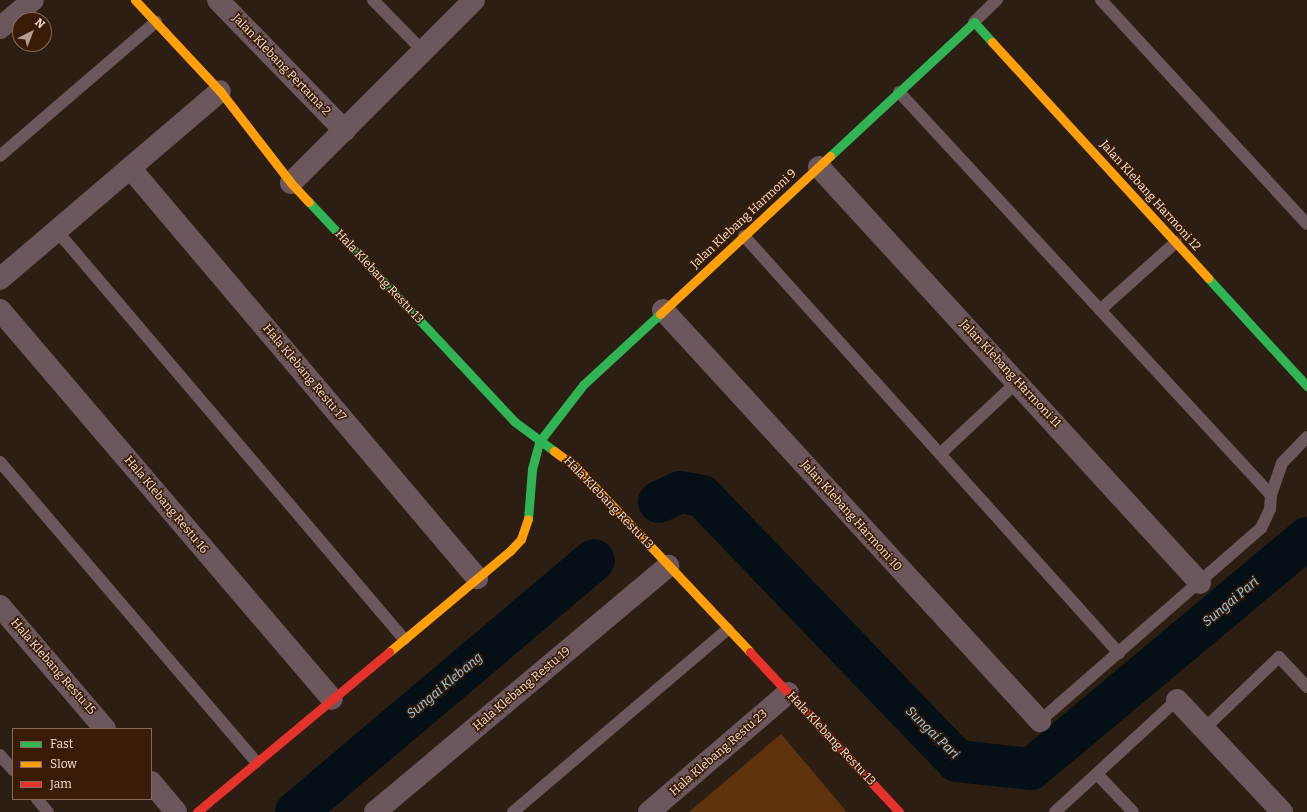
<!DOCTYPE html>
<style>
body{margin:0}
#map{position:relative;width:1307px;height:812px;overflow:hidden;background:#2d1e13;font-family:Bitter,serif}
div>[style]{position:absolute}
.green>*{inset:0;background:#60330f}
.river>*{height:42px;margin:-21px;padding:0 21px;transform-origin:21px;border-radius:21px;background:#050f16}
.lane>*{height:12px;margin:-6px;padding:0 6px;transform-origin:6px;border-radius:6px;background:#6c575d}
.street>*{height:22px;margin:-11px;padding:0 11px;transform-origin:11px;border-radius:11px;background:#6c575d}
.fast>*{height:9px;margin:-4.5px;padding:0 4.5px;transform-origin:4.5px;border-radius:4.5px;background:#30b455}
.slow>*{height:9px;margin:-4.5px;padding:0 4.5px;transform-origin:4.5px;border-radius:4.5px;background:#ff9f0a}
.jam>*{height:9px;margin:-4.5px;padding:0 4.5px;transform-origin:4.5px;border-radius:4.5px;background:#e5322d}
span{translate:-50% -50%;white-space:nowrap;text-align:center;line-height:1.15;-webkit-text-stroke:3px #381c08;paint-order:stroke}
.street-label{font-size:12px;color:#fce3d2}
.water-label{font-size:13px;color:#9bcfee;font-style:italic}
.legend{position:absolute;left:12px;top:728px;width:140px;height:72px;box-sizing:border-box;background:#381c08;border:1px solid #866c59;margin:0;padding:5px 7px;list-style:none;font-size:12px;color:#fce3d2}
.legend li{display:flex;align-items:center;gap:8px;height:20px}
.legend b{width:20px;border:1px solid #866c59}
.north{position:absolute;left:12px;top:12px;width:40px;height:40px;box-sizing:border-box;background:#381c08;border:1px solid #866c59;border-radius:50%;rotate:42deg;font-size:11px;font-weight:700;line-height:16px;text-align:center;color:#fce3d2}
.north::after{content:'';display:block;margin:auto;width:14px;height:18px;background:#b49e8f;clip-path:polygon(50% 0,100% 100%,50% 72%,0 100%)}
</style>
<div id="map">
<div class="green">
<i style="clip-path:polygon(781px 734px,847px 812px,689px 812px)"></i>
</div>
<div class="river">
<i style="left:659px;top:502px;width:23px;rotate:-25deg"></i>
<i style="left:680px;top:492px;width:22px;rotate:10deg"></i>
<i style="left:702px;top:496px;width:368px;rotate:46.1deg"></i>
<i style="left:957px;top:761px;width:74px;rotate:6.2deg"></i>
<i style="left:1031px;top:769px;width:360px;rotate:-39.9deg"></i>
<i style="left:296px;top:812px;width:390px;rotate:-40.2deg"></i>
</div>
<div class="lane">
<i style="left:373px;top:0;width:73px;rotate:45.6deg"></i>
<i style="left:1101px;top:0;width:304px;rotate:47.4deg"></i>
<i style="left:974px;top:22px;width:32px;rotate:-44deg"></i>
<i style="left:899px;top:92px;width:548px;rotate:47.29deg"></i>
<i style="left:1271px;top:495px;width:14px;rotate:94deg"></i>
<i style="left:1270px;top:509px;width:21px;rotate:115deg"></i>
<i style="left:1261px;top:528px;width:293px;rotate:138.9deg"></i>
<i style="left:0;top:156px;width:206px;rotate:-40.7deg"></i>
<i style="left:57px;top:231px;width:536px;rotate:49.62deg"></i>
<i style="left:744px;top:236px;width:561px;rotate:48.04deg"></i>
<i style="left:1100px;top:310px;width:102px;rotate:-41.8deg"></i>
<i style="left:940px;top:454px;width:107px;rotate:-43.1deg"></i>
<i style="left:0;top:462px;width:394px;rotate:49.5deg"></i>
<i style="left:1271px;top:495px;width:34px;rotate:-71deg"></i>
<i style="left:1282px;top:463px;width:36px;rotate:-46deg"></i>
<i style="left:1204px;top:729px;width:104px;rotate:-43.8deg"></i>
<i style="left:1279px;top:657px;width:41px;rotate:47deg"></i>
<i style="left:0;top:755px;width:20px;rotate:49deg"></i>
<i style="left:1097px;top:774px;width:52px;rotate:46.5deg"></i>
<i style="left:37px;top:799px;width:17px;rotate:50deg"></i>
<i style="left:513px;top:812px;width:282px;rotate:-40.4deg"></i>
<i style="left:1055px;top:812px;width:166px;rotate:-42.6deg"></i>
</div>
<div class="street">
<i style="left:218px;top:0;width:182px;rotate:45.9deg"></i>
<i style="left:0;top:28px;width:43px;rotate:-40.3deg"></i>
<i style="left:819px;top:167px;width:564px;rotate:47.51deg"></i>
<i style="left:131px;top:169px;width:536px;rotate:49.77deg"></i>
<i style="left:291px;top:183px;width:259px;rotate:-45deg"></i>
<i style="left:0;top:279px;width:289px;rotate:-40.5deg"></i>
<i style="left:0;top:310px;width:511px;rotate:49.52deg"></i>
<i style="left:663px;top:310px;width:558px;rotate:47.47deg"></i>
<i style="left:0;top:606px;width:162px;rotate:49.5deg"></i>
<i style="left:1177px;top:700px;width:154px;rotate:46.8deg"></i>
<i style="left:151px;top:782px;width:39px;rotate:50deg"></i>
<i style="left:375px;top:812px;width:383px;rotate:-40deg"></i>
<i style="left:649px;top:812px;width:183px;rotate:-40.6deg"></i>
</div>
<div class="fast">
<i style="left:830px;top:156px;width:197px;rotate:-42.9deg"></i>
<i style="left:974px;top:22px;width:27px;rotate:48deg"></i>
<i style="left:309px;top:202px;width:301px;rotate:46.9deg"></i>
<i style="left:515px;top:422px;width:49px;rotate:36.6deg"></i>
<i style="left:1208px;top:278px;width:147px;rotate:47.5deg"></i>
<i style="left:528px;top:519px;width:50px;rotate:-85.4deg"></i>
<i style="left:532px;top:469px;width:28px;rotate:-75deg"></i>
<i style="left:539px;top:442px;width:72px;rotate:-52.3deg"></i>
<i style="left:583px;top:385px;width:105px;rotate:-42.7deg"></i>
</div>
<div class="slow">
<i style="left:135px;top:0;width:125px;rotate:47deg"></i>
<i style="left:220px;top:91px;width:116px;rotate:52.3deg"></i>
<i style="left:291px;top:183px;width:26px;rotate:47deg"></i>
<i style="left:992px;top:42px;width:320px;rotate:47.5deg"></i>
<i style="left:660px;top:314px;width:232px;rotate:-42.9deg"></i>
<i style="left:554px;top:451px;width:26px;rotate:36deg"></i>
<i style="left:575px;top:466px;width:255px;rotate:46.7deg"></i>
<i style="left:389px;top:652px;width:158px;rotate:-39.9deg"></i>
<i style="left:510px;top:551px;width:16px;rotate:-47deg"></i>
<i style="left:521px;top:539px;width:21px;rotate:-71deg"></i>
</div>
<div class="jam">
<i style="left:750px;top:652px;width:219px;rotate:47deg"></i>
<i style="left:197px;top:812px;width:250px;rotate:-39.8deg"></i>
</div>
<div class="street-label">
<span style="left:281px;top:65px;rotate:46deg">Jalan Klebang Pertama 2</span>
<span style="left:1150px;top:196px;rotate:48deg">Jalan Klebang Harmoni 12</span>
<span style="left:744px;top:219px;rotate:-43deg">Jalan Klebang Harmoni 9</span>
<span style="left:379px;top:277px;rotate:47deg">Hala Klebang Restu 13</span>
<span style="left:304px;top:373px;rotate:50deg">Hala Klebang Restu 17</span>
<span style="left:1010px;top:374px;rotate:47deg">Jalan Klebang Harmoni 11</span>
<span style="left:608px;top:503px;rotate:46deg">Hala Klebang Restu 13</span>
<span style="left:166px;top:505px;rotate:50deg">Hala Klebang Restu 16</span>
<span style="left:851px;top:516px;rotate:48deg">Jalan Klebang Harmoni 10</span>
<span style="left:53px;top:667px;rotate:49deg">Hala Klebang Restu 15</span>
<span style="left:522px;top:689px;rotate:-40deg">Hala Klebang Restu 19</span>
<span style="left:831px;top:739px;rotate:47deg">Hala Klebang Restu 13</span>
<span style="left:719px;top:753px;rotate:-41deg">Hala Klebang Restu 23</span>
</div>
<div class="water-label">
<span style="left:1231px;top:602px;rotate:-40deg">Sungai Pari</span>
<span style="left:445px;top:686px;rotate:-40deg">Sungai Klebang</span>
<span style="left:932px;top:733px;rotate:44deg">Sungai Pari</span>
</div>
<ul class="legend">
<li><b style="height:5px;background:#30b455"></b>Fast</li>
<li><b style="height:5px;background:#ff9f0a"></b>Slow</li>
<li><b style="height:5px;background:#e5322d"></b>Jam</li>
</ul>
<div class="north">N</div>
</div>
